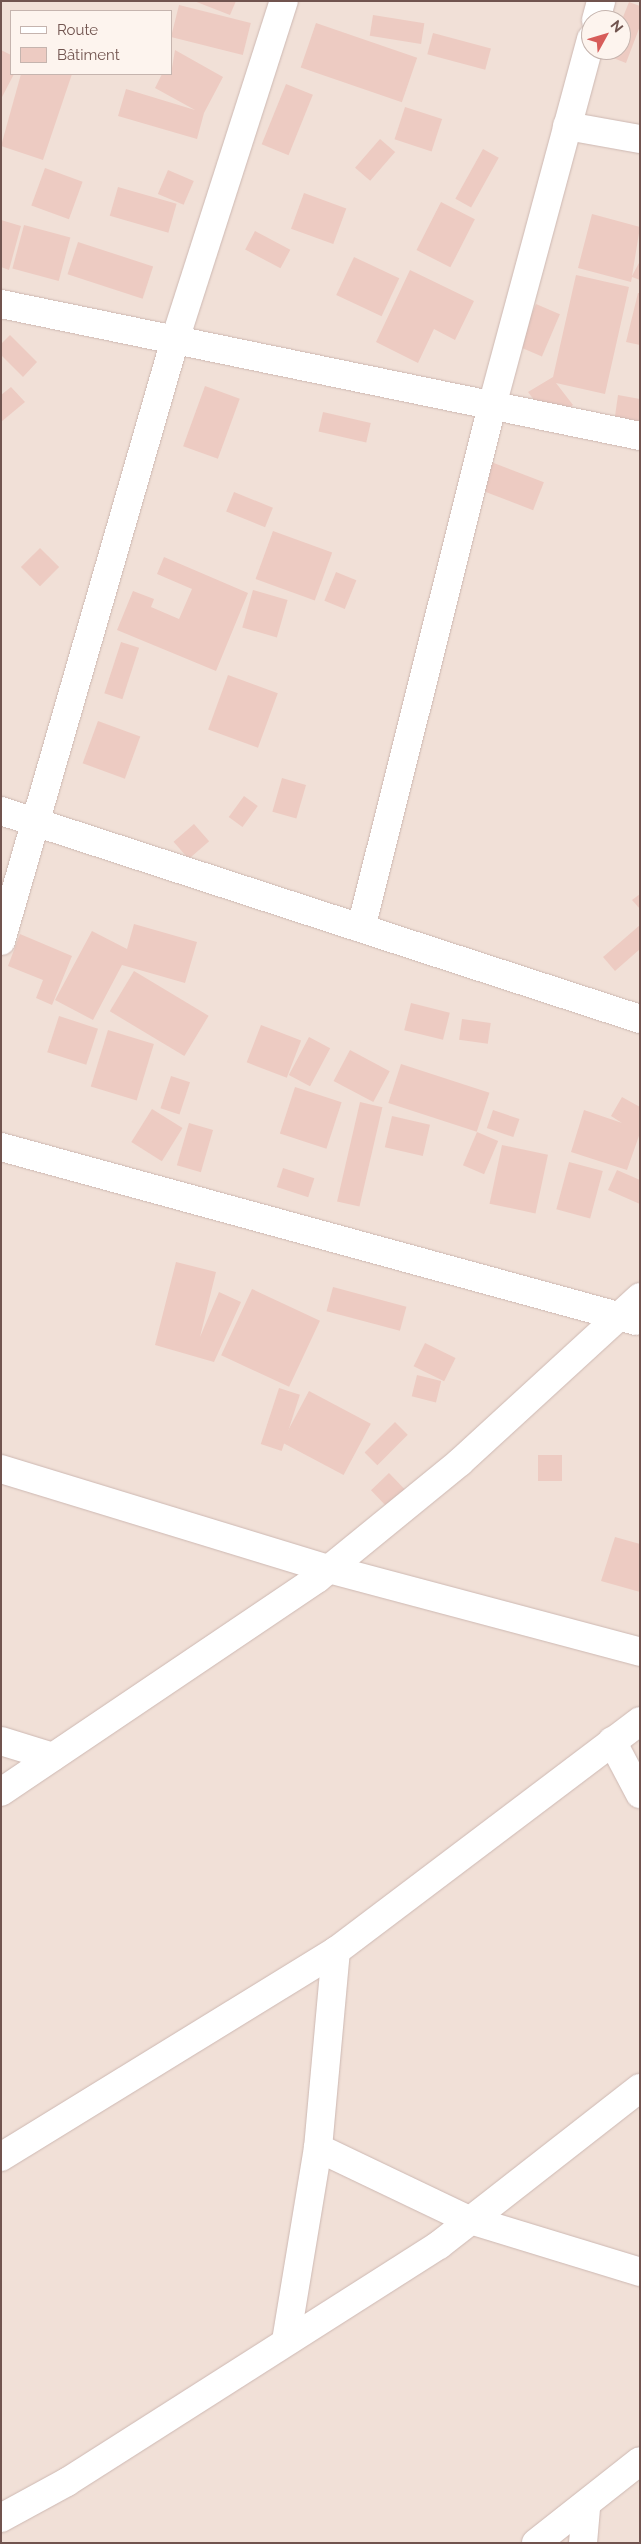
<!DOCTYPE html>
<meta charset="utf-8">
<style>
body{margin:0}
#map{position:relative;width:641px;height:2544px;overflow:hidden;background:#faefe8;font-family:Raleway,sans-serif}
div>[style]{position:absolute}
.residential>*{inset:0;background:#f1e0d7}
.building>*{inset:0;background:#edcbc2;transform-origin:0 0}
.roads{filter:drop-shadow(0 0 1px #cdb8b2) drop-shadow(0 0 1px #cdb8b2)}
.minor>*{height:28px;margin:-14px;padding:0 14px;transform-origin:14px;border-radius:14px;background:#fff}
span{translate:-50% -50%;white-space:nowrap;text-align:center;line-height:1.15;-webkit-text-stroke:4px #fdf4ee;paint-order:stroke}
.frame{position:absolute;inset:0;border:2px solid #71544f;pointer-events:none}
.legend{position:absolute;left:10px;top:10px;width:162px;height:65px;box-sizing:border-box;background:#fdf4ee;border:1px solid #c5b4ae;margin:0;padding:6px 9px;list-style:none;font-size:15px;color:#71544f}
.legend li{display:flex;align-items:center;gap:10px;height:25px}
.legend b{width:25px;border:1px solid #c5b4ae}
.north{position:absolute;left:581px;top:10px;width:50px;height:50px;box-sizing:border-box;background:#fdf4ee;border:1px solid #c5b4ae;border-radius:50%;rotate:51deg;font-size:14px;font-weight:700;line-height:20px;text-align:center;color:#71544f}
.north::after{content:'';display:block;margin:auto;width:18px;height:22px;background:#d75d5a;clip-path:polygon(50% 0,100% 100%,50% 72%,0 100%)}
</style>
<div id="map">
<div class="residential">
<i style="clip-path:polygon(evenodd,1px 1px,640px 1px,640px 2543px,1px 2543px,1px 1px,11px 11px,171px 11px,171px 74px,11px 74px,11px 11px,1px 1px,591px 20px,621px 20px,621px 50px,591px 50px,591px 20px)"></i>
</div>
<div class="building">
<i style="clip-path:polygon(194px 1px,236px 1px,230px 15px)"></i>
<i style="clip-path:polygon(629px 2px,640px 6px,640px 26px,626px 63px,608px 56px,610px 50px,621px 50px,621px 22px)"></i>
<i style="left:179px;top:5px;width:74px;height:33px;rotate:14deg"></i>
<i style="left:373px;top:15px;width:52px;height:21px;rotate:9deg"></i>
<i style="left:316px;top:23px;width:107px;height:47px;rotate:19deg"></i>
<i style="left:433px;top:33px;width:60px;height:22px;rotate:15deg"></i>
<i style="clip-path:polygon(1px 50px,11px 55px,14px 74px,1px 99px)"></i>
<i style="clip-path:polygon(175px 50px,223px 77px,204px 113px,197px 139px,118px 116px,126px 89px,195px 110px,155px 88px,162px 74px,171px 74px)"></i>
<i style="clip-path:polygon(21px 74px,72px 74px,43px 160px,1px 146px)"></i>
<i style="left:286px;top:84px;width:29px;height:65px;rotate:22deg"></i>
<i style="left:405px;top:107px;width:39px;height:34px;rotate:18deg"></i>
<i style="left:380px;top:139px;width:20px;height:38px;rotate:41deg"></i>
<i style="left:483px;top:149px;width:18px;height:57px;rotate:29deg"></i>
<i style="left:45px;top:168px;width:40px;height:40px;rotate:20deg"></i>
<i style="left:168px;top:170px;width:28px;height:26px;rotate:23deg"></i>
<i style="left:118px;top:187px;width:61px;height:30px;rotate:16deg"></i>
<i style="left:304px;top:193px;width:45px;height:38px;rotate:20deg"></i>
<i style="left:441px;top:202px;width:38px;height:54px;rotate:27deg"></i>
<i style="clip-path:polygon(592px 214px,640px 227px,632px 276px,640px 261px,640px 280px,632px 277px,631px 282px,578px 268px)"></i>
<i style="clip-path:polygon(1px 220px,21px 226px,9px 270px,1px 267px)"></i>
<i style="left:24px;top:225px;width:48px;height:45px;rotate:15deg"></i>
<i style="left:255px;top:231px;width:40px;height:21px;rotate:28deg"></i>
<i style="left:78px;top:242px;width:79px;height:34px;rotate:18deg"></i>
<i style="left:354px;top:257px;width:50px;height:42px;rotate:25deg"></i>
<i style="clip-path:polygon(410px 270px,474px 301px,455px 340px,434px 329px,418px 363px,376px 342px)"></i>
<i style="clip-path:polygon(576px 275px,629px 287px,605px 394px,556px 383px,573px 405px,550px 421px,528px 392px,553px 377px)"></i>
<i style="clip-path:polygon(638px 293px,640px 293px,640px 345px,626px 342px)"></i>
<i style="left:536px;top:304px;width:26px;height:46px;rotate:23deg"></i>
<i style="clip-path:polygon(10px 335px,37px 362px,23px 377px,1px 355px,1px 344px)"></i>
<i style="left:205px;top:386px;width:37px;height:64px;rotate:20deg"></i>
<i style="clip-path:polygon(11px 387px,25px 402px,1px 422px,1px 395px)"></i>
<i style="clip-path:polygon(618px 395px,640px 399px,640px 434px,613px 430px)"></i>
<i style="left:323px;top:412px;width:49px;height:20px;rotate:13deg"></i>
<i style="left:486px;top:460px;width:62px;height:30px;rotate:21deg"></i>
<i style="left:234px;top:492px;width:42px;height:21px;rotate:22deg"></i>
<i style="left:273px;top:531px;width:63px;height:51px;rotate:20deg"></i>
<i style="left:40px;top:548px;width:27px;height:27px;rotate:45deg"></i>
<i style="clip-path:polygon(164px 557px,248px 593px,216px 671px,117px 630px,133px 591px,154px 599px,151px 607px,179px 619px,192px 589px,157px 574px)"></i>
<i style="left:336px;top:572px;width:22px;height:31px;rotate:22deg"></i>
<i style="left:253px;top:590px;width:36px;height:39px;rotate:16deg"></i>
<i style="left:121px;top:642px;width:19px;height:54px;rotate:18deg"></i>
<i style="left:228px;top:675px;width:53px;height:58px;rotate:20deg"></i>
<i style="left:98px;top:721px;width:45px;height:45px;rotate:20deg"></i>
<i style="left:282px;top:778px;width:25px;height:35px;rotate:16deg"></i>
<i style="left:244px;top:796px;width:17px;height:26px;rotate:36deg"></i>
<i style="left:194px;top:824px;width:23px;height:27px;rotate:49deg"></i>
<i style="clip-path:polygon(640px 894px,640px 909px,632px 900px)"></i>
<i style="clip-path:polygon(134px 924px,197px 942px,185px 983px,122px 965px,93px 1020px,55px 1000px,92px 931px,127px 949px)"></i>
<i style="clip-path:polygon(640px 925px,640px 949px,615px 971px,603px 957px)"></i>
<i style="clip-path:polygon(20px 934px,72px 956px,52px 1005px,36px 998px,43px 980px,8px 966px)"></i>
<i style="left:134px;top:971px;width:87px;height:47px;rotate:31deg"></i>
<i style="left:411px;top:1003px;width:40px;height:28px;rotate:14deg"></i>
<i style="left:59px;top:1016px;width:41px;height:38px;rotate:18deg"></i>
<i style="left:462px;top:1019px;width:29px;height:21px;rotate:8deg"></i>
<i style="left:261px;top:1025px;width:43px;height:40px;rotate:21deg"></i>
<i style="left:108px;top:1030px;width:48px;height:59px;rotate:17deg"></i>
<i style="left:309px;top:1037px;width:24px;height:43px;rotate:28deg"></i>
<i style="left:350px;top:1050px;width:45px;height:35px;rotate:28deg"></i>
<i style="left:401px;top:1064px;width:93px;height:41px;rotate:18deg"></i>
<i style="left:171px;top:1076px;width:20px;height:34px;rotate:18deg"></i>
<i style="left:295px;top:1087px;width:49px;height:49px;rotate:18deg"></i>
<i style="clip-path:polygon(622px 1097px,640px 1107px,640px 1133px,627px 1170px,571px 1152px,584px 1110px,622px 1123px,611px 1116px)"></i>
<i style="left:360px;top:1102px;width:23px;height:102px;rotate:13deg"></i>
<i style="left:152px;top:1109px;width:36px;height:39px;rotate:32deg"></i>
<i style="left:493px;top:1110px;width:28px;height:19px;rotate:19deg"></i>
<i style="left:392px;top:1116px;width:39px;height:32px;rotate:13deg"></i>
<i style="left:189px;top:1123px;width:25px;height:44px;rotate:16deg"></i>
<i style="left:477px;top:1132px;width:23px;height:36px;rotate:23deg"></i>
<i style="left:502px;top:1145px;width:47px;height:60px;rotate:12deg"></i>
<i style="left:569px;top:1162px;width:35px;height:49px;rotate:15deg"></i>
<i style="left:283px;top:1168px;width:33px;height:20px;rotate:18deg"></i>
<i style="clip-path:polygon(617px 1170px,640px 1180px,640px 1204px,608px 1190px)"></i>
<i style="clip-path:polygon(176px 1262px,216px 1272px,200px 1337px,219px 1292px,241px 1302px,214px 1362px,155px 1345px)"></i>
<i style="left:333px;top:1287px;width:76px;height:25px;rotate:15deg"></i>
<i style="left:252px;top:1289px;width:75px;height:73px;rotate:25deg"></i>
<i style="left:425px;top:1343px;width:34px;height:26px;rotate:26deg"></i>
<i style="left:417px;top:1375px;width:25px;height:22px;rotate:14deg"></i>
<i style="left:279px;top:1388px;width:22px;height:59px;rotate:18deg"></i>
<i style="left:309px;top:1391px;width:70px;height:58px;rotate:28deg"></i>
<i style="left:395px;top:1422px;width:18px;height:43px;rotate:45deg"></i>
<i style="left:562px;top:1455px;width:26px;height:24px;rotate:90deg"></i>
<i style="left:389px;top:1473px;width:28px;height:25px;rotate:46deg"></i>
<i style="clip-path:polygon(615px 1537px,640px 1544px,640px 1592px,601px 1581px)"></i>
</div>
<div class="roads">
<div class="minor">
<i style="left:596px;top:20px;width:20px;rotate:-75deg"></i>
<i style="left:567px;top:126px;width:74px;rotate:10.1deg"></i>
<i style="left:1px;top:304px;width:652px;rotate:11.67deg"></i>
<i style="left:1px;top:811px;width:672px;rotate:18.03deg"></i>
<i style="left:361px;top:928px;width:538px;rotate:-75.91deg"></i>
<i style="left:492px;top:406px;width:380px;rotate:-74.9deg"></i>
<i style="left:1px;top:941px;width:623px;rotate:-73.86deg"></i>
<i style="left:174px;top:343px;width:359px;rotate:-72.2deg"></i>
<i style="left:1px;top:1147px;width:658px;rotate:15.32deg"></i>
<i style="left:1px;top:1469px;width:343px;rotate:17deg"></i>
<i style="left:329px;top:1569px;width:322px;rotate:14.9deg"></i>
<i style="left:1px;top:1741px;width:54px;rotate:17.1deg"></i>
<i style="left:612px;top:1741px;width:60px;rotate:62.2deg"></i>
<i style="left:1px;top:1792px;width:382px;rotate:-34deg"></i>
<i style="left:318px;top:1578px;width:183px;rotate:-39.2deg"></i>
<i style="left:460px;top:1462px;width:244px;rotate:-42.5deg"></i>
<i style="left:318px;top:2148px;width:165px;rotate:25.5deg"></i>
<i style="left:467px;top:2219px;width:181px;rotate:17deg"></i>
<i style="left:1px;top:2157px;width:393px;rotate:-31.6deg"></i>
<i style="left:336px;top:1951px;width:381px;rotate:-37.1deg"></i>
<i style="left:286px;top:2341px;width:196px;rotate:-80.6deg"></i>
<i style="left:318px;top:2148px;width:198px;rotate:-84.8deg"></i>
<i style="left:1px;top:2518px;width:75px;rotate:-28.6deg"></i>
<i style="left:67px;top:2482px;width:441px;rotate:-32.5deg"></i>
<i style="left:439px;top:2245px;width:255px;rotate:-38deg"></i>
<i style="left:536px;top:2543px;width:132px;rotate:-38.3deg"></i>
<i style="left:583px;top:2543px;width:37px;rotate:-85deg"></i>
</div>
</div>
<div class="frame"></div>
<ul class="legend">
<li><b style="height:6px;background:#fff"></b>Route</li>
<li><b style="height:14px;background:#edcbc2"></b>Bâtiment</li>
</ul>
<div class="north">N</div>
</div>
